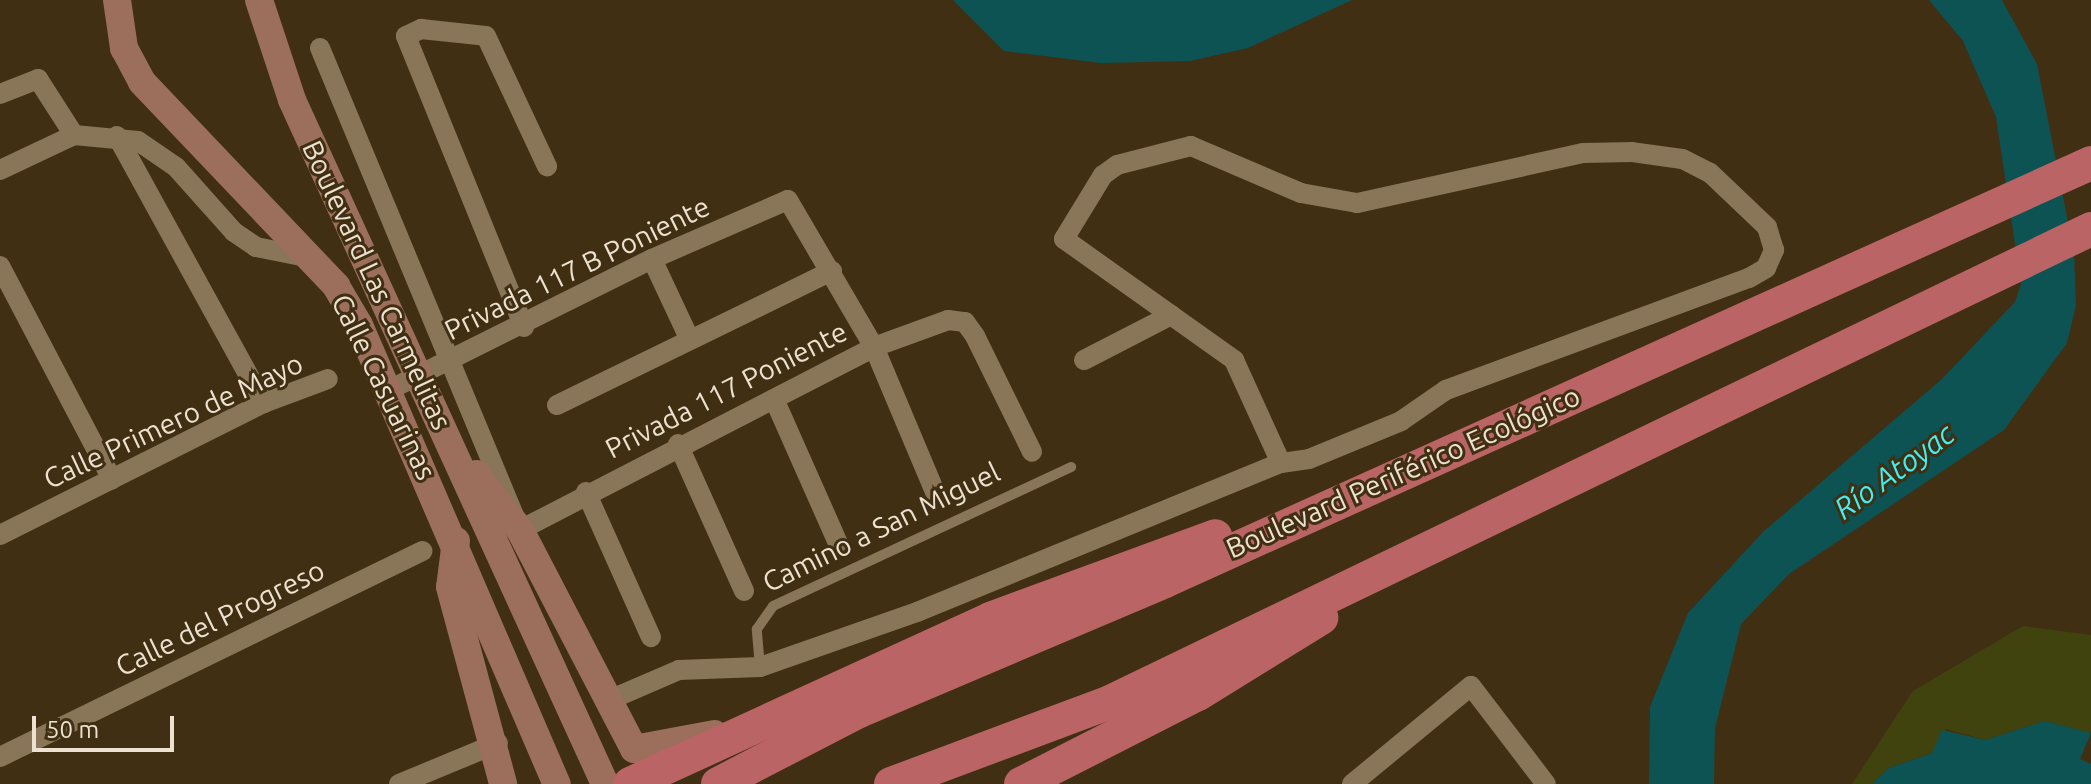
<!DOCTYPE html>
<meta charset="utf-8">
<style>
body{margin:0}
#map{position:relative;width:2091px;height:784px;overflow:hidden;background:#402f12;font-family:Ubuntu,sans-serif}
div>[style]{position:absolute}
.green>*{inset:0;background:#40430e}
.water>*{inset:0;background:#0d5354}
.service>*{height:10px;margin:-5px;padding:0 5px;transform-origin:5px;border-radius:5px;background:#897557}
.minor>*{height:20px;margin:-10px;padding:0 10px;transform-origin:10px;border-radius:10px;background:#897557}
.secondary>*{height:28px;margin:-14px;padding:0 14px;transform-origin:14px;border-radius:14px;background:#9c6e5c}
.trunk>*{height:34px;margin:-17px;padding:0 17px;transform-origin:17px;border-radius:17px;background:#ba6466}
span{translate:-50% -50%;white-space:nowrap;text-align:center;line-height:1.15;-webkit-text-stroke:6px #402f12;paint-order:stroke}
.street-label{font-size:28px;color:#ede2d1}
.water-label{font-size:30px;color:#3ff0f2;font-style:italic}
.scale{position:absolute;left:32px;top:716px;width:142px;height:36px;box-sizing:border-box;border:4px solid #ede2d1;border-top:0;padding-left:10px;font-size:24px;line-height:28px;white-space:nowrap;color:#ede2d1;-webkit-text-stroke:6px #402f12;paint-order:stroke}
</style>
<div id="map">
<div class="green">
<i style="clip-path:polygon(2023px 626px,2091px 635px,2091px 733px,2045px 721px,1985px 740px,1946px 729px,1932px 753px,1889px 768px,1872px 784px,1852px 784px,1913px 691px)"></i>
</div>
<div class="water">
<i style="clip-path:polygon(953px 0,1352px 0,1248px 48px,1190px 61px,1101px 63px,1004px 51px)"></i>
<i style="clip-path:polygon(1929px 0,2002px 0,2037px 64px,2074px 253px,2076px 305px,2067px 343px,2004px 430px,1789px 574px,1741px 624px,1715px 728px,1714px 784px,1649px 784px,1650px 707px,1688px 613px,1763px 532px,1942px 379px,2015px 302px,2021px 284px,1996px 117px,1963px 41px)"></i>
<i style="clip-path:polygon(2045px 721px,2091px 733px,2080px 759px,2091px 764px,2091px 784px,1872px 784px,1889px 768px,1932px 753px,1942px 730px,1985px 740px)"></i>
</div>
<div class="service">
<i style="left:760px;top:667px;width:38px;rotate:-95deg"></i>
<i style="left:757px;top:629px;width:28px;rotate:-55deg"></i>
<i style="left:773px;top:606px;width:329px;rotate:-25deg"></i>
</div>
<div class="minor">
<i style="left:320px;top:48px;width:522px;rotate:67.46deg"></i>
<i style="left:520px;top:530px;width:399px;rotate:-27.3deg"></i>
<i style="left:874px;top:347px;width:79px;rotate:-20deg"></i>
<i style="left:948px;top:320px;width:17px;rotate:7deg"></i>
<i style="left:965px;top:322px;width:17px;rotate:54deg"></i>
<i style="left:975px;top:336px;width:129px;rotate:63.8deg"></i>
<i style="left:0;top:94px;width:41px;rotate:-21.5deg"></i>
<i style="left:38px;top:79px;width:67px;rotate:57.3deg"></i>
<i style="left:117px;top:136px;width:305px;rotate:61.2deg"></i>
<i style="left:0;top:170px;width:82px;rotate:-25.3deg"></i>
<i style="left:74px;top:135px;width:64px;rotate:5.4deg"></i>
<i style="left:138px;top:141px;width:46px;rotate:34.4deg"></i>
<i style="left:176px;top:167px;width:87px;rotate:48.3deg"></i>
<i style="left:234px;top:232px;width:27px;rotate:34deg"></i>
<i style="left:256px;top:247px;width:46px;rotate:11.3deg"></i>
<i style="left:652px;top:259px;width:85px;rotate:64.9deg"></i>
<i style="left:0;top:266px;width:241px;rotate:62.3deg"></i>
<i style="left:524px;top:327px;width:314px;rotate:-112.1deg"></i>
<i style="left:406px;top:36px;width:17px;rotate:-25deg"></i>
<i style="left:421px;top:29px;width:65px;rotate:6.1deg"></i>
<i style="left:486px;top:36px;width:144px;rotate:64.9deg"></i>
<i style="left:1084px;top:360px;width:98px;rotate:-27.3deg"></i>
<i style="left:391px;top:389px;width:292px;rotate:-26.5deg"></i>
<i style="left:652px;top:259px;width:148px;rotate:-23.5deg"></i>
<i style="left:788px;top:200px;width:170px;rotate:59.7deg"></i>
<i style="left:874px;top:347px;width:157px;rotate:67.2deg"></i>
<i style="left:775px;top:401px;width:155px;rotate:66.1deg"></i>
<i style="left:557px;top:405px;width:306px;rotate:-26deg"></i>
<i style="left:678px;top:444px;width:161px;rotate:65.8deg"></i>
<i style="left:586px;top:492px;width:159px;rotate:65.9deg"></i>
<i style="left:0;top:535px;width:295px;rotate:-26.6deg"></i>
<i style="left:264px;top:403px;width:68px;rotate:-20.6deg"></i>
<i style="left:607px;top:701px;width:78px;rotate:-23.3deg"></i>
<i style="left:679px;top:670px;width:81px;rotate:-2.1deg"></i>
<i style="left:760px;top:667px;width:166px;rotate:-19.3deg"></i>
<i style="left:917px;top:612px;width:393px;rotate:-22.3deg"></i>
<i style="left:1281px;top:463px;width:28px;rotate:-8deg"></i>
<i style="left:1309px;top:459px;width:100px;rotate:-22.4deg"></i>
<i style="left:1401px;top:421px;width:55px;rotate:-34.6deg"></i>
<i style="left:1446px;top:390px;width:323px;rotate:-20.3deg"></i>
<i style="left:1749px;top:278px;width:20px;rotate:-30deg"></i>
<i style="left:1766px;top:268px;width:20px;rotate:-66deg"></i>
<i style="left:1774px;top:250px;width:24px;rotate:-107deg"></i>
<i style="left:1767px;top:227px;width:79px;rotate:-136.5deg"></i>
<i style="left:1710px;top:173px;width:31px;rotate:-153deg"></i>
<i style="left:1682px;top:159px;width:50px;rotate:-172deg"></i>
<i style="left:1632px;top:152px;width:49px;rotate:178.8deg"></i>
<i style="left:1583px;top:153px;width:231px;rotate:167.5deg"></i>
<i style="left:1357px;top:203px;width:57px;rotate:-169.9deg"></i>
<i style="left:1301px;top:193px;width:120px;rotate:-156.9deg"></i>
<i style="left:1191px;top:146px;width:76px;rotate:165.6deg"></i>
<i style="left:1117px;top:165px;width:17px;rotate:144deg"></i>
<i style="left:1103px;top:175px;width:75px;rotate:121.4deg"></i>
<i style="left:1064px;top:239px;width:209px;rotate:35.4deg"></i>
<i style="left:1234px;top:360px;width:113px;rotate:65.5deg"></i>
<i style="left:0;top:757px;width:470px;rotate:-26deg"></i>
<i style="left:399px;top:784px;width:107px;rotate:-22.5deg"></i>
<i style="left:1352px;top:784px;width:154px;rotate:-39.5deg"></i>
<i style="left:1471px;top:686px;width:123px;rotate:52.6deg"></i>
</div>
<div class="secondary">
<i style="left:117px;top:0;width:49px;rotate:81.7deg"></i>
<i style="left:124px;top:48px;width:38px;rotate:62deg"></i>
<i style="left:142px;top:82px;width:282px;rotate:46.4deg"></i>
<i style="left:336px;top:286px;width:45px;rotate:59.5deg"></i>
<i style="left:359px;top:325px;width:500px;rotate:66.7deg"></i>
<i style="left:259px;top:0;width:105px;rotate:71.7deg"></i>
<i style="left:292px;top:100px;width:752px;rotate:65.41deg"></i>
<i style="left:476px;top:474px;width:71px;rotate:51.8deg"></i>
<i style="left:520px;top:530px;width:247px;rotate:62.5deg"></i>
<i style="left:634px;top:749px;width:82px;rotate:-10.5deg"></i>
<i style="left:456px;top:541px;width:46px;rotate:97.4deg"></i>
<i style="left:450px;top:587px;width:204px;rotate:74.9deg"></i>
</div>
<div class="trunk">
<i style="left:630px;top:784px;width:396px;rotate:-24.6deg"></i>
<i style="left:990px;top:619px;width:240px;rotate:-20.2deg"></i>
<i style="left:718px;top:784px;width:159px;rotate:-27.4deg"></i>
<i style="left:859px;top:711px;width:332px;rotate:-23deg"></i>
<i style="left:1165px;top:581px;width:1016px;rotate:-24.29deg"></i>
<i style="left:891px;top:784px;width:234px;rotate:-20.5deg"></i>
<i style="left:1110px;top:702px;width:1089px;rotate:-25.74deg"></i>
<i style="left:1021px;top:784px;width:199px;rotate:-27deg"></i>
<i style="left:1198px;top:694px;width:145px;rotate:-31.7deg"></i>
</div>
<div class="street-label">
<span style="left:577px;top:268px;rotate:-26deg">Privada 117 B Poniente</span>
<span style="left:377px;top:285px;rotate:65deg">Boulevard Las Carmelitas</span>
<span style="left:384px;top:387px;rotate:64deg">Calle Casuarinas</span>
<span style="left:726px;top:390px;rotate:-27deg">Privada 117 Poniente</span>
<span style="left:173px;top:421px;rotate:-25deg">Calle Primero de Mayo</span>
<span style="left:1403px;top:472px;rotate:-24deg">Boulevard Periférico Ecológico</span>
<span style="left:881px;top:527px;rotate:-26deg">Camino a San Miguel</span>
<span style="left:220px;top:618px;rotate:-26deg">Calle del Progreso</span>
</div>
<div class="water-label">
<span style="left:1894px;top:471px;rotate:-36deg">Río Atoyac</span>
</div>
<div class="scale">50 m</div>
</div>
